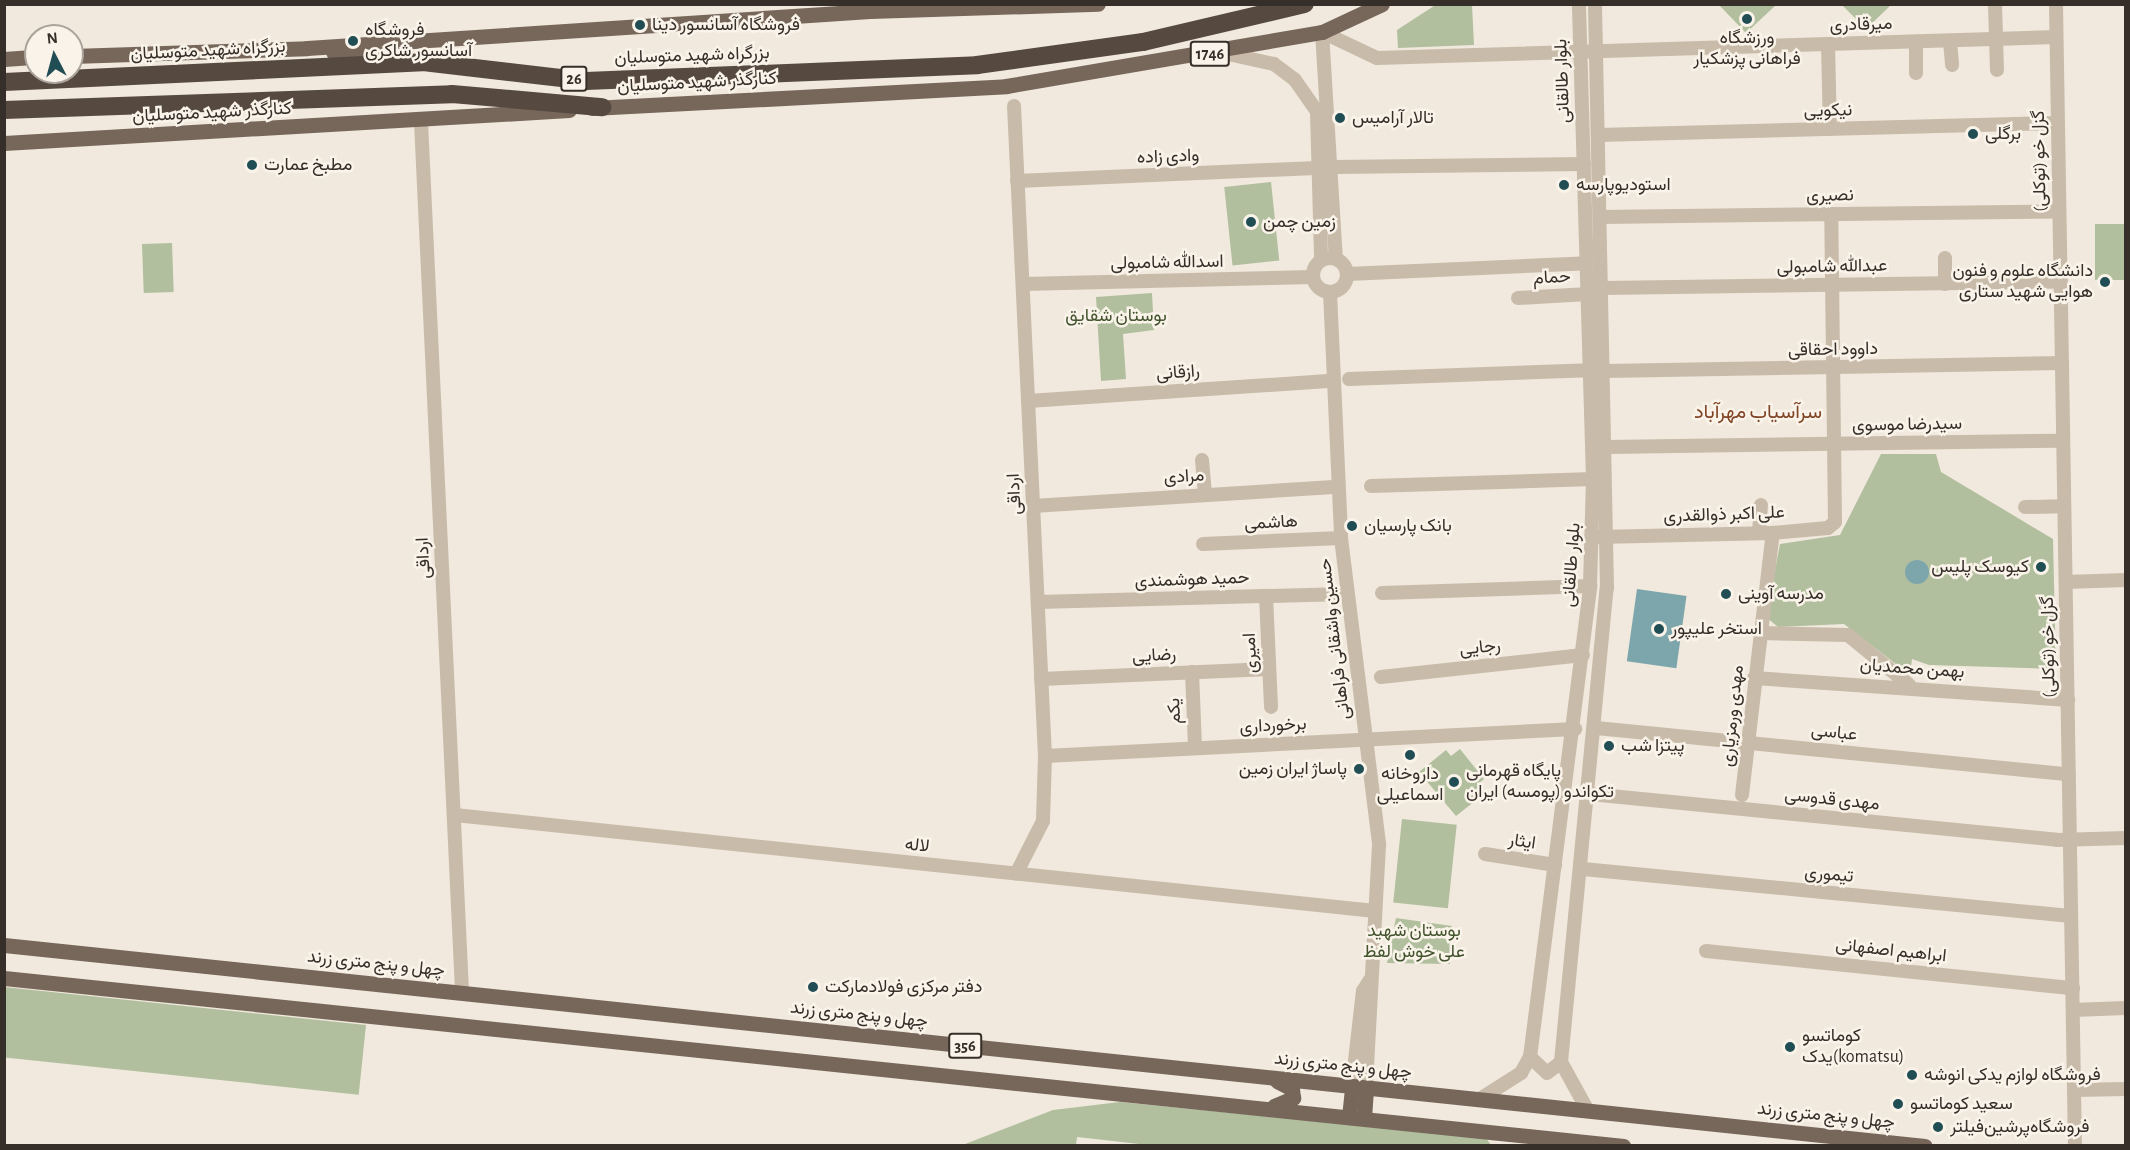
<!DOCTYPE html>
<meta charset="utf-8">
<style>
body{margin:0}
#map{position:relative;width:2130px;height:1150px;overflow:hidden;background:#f1e9dd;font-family:"Alegreya Sans",Vazirmatn,sans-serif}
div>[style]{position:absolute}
.green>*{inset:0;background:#b1bf9e;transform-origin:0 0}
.water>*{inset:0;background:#7da6ac;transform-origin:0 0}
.round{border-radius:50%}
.minor>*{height:14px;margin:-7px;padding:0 7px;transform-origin:7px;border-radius:7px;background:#c8bba9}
.minor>.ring{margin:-7px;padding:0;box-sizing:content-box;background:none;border:14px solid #c8bba9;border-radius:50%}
.major>*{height:15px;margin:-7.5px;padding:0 7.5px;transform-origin:7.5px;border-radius:7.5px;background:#77675b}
.highway>*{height:18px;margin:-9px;padding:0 9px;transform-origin:9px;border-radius:9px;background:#564940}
.dots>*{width:16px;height:16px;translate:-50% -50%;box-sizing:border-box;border:3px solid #f9f3e9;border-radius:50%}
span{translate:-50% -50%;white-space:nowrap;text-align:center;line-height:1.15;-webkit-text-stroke:5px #f9f3e9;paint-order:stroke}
.shield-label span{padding:2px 4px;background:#f9f3e9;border:2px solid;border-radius:4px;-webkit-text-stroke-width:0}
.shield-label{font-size:16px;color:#362e29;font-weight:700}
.poi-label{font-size:18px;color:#362e29}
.left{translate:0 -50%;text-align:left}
.right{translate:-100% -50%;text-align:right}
.street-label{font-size:18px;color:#362e29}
.park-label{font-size:18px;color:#42532e}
.neighbourhood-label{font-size:20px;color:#804526}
.frame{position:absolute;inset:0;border:6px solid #362e29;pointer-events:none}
.north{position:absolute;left:24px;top:24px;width:60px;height:60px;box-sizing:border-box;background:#f9f3e9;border:2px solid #aba49c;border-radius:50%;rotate:354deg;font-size:16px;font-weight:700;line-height:24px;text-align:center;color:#362e29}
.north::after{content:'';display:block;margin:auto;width:21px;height:27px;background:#214d55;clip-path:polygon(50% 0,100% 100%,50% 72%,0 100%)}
</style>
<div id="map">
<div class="green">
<i style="clip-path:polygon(1437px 4px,1472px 5px,1474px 45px,1398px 48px,1397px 30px)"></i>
<i style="clip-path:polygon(1719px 5px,1776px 5px,1746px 33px)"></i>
<i style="clip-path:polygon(1842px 5px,1891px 5px,1866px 29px)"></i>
<i style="left:1271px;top:182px;width:79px;height:47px;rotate:84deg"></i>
<i style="left:2095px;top:224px;width:30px;height:56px"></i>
<i style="left:172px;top:243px;width:49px;height:30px;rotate:88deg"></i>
<i style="clip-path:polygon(1152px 293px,1154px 330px,1123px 334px,1126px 379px,1101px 381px,1096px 297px)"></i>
<i style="clip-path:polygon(1881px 454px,1936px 454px,1941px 472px,2053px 539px,2056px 669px,1929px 665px,1912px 659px,1910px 675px,1844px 624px,1778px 627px,1766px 617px,1780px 544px,1840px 535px)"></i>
<i style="clip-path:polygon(1460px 749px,1484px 779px,1477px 785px,1484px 794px,1456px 816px,1419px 772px,1446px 750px,1451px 756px)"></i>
<i style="left:1402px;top:819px;width:55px;height:84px;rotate:6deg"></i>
<i style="clip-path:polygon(1396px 918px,1452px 926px,1450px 964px,1387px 963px)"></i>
<i style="left:4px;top:987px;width:364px;height:70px;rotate:6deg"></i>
<i style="clip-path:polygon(1120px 1102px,1486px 1138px,1491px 1145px,1157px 1146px,1077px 1137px,1076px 1145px,960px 1146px,1053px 1110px)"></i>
</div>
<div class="water">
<i class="round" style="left:1905px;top:560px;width:24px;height:24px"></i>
<i style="left:1637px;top:589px;width:50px;height:73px;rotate:8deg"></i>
</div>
<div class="minor">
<i style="left:1995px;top:4px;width:66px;rotate:88.3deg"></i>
<i style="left:2056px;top:4px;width:1142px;rotate:89.05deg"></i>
<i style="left:1322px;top:32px;width:61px;rotate:25.3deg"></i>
<i style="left:1377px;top:58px;width:679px;rotate:-1.77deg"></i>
<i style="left:1322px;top:32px;width:226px;rotate:86.5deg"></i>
<i style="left:1950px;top:41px;width:24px;rotate:85deg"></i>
<i style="left:1916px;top:42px;width:31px;rotate:90deg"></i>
<i style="left:1828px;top:44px;width:85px;rotate:88.7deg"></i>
<i style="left:1219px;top:52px;width:56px;rotate:12.3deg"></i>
<i style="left:1274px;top:64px;width:26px;rotate:37deg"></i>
<i style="left:1295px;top:80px;width:39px;rotate:55deg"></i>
<i style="left:1317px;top:112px;width:147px;rotate:88.4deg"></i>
<i style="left:1014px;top:106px;width:651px;rotate:87.27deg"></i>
<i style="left:1045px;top:756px;width:65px;rotate:91.8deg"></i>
<i style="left:1043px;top:821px;width:59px;rotate:117deg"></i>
<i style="left:421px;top:122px;width:872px;rotate:87.3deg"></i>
<i style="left:1598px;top:135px;width:460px;rotate:-1.5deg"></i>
<i style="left:1017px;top:181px;width:317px;rotate:-2.5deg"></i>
<i style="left:1334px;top:167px;width:250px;rotate:-0.7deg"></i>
<i style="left:1600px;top:217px;width:459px;rotate:-0.7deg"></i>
<i class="ring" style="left:1313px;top:258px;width:20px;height:20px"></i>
<i style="left:1945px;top:258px;width:26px;rotate:90deg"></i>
<i style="left:1348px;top:274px;width:239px;rotate:-2.6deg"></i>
<i style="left:1023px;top:284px;width:290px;rotate:-1.4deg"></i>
<i style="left:1603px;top:288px;width:458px;rotate:-0.8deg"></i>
<i style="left:1330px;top:292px;width:246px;rotate:87.4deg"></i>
<i style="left:1341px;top:538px;width:309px;rotate:82.9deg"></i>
<i style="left:1379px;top:845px;width:243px;rotate:93.1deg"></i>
<i style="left:1518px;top:298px;width:70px;rotate:-3.3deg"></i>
<i style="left:1605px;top:371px;width:457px;rotate:-1deg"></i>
<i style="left:1349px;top:379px;width:240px;rotate:-2.1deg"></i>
<i style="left:1028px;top:401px;width:304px;rotate:-3.8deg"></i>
<i style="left:1607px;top:447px;width:456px;rotate:-0.8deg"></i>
<i style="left:1202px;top:460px;width:33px;rotate:85deg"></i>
<i style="left:1371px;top:486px;width:222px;rotate:-1.8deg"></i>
<i style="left:1033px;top:506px;width:305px;rotate:-3.6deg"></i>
<i style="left:2025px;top:507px;width:39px;rotate:-1deg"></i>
<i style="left:1759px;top:533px;width:28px;rotate:-86deg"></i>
<i style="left:1599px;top:537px;width:174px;rotate:-1.3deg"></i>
<i style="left:1773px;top:533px;width:55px;rotate:-5.2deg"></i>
<i style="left:1828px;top:528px;width:9px;rotate:-41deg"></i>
<i style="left:1835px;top:522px;width:308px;rotate:-90.7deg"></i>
<i style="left:1203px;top:544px;width:138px;rotate:-2.5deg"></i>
<i style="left:2066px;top:582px;width:60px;rotate:-1.9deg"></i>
<i style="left:1382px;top:593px;width:208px;rotate:-1.9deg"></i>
<i style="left:1266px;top:596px;width:111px;rotate:87.4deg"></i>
<i style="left:1038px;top:602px;width:309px;rotate:-1.5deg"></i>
<i style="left:1760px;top:633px;width:88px;rotate:1.3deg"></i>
<i style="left:1848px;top:635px;width:79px;rotate:39.3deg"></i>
<i style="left:1192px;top:672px;width:76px;rotate:87.7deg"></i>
<i style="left:1381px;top:677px;width:203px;rotate:-6.2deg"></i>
<i style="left:1754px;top:678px;width:315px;rotate:4deg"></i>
<i style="left:1041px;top:679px;width:228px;rotate:-2.5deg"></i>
<i style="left:1596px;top:728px;width:475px;rotate:5.6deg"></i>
<i style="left:1045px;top:756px;width:531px;rotate:-2.92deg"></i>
<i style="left:1590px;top:794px;width:469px;rotate:5.6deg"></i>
<i style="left:2057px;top:840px;width:69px;rotate:-1.7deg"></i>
<i style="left:1742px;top:795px;width:264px;rotate:-83.3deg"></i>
<i style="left:455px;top:815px;width:925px;rotate:5.96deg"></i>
<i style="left:1485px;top:854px;width:71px;rotate:8.9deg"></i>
<i style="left:1583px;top:869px;width:490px;rotate:5.5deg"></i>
<i style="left:1706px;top:951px;width:369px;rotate:5.8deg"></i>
<i style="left:2073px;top:1010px;width:53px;rotate:-2.2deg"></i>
<i style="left:1530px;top:1057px;width:23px;rotate:43deg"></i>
<i style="left:1547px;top:1073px;width:18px;rotate:-38deg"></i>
<i style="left:1352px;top:1087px;width:97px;rotate:-83.5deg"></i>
<i style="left:1363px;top:991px;width:13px;rotate:-58deg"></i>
<i style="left:2074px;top:1090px;width:52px;rotate:-1.1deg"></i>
<i style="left:1480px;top:1099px;width:49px;rotate:-32.4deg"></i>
<i style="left:1521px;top:1073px;width:18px;rotate:-61deg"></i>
<i style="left:1530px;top:1057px;width:475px;rotate:-82.7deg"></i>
<i style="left:1590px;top:586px;width:107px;rotate:-88.4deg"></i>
<i style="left:1593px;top:479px;width:475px;rotate:-91.7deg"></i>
<i style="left:1588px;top:1111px;width:56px;rotate:-118.9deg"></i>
<i style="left:1561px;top:1062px;width:476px;rotate:-84.5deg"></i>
<i style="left:1607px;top:588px;width:584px;rotate:-91.18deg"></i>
</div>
<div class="major">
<i style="left:333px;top:52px;width:48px;rotate:8.5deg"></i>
<i style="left:72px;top:56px;width:235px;rotate:-1.9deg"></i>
<i style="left:307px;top:48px;width:564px;rotate:-3.76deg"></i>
<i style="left:870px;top:11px;width:228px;rotate:-1.8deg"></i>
<i style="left:4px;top:59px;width:32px;rotate:-4deg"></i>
<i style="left:592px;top:108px;width:415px;rotate:-3deg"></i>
<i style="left:1006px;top:86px;width:321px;rotate:-9.7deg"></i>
<i style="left:1322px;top:32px;width:66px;rotate:-25deg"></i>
<i style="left:4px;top:143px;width:566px;rotate:-3.34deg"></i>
<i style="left:4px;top:945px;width:1931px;rotate:5.97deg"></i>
<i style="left:4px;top:978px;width:1628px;rotate:5.92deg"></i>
<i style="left:1274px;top:1106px;width:21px;rotate:-23deg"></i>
<i style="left:1293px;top:1098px;width:9px;rotate:-96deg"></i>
<i style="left:1292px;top:1089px;width:17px;rotate:-152deg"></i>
<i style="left:1349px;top:1117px;width:30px;rotate:-84deg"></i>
<i style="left:1364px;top:1118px;width:30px;rotate:-86deg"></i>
</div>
<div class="highway">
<i style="left:4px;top:82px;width:419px;rotate:-2.7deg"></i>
<i style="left:423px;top:62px;width:164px;rotate:6.6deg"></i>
<i style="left:586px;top:81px;width:391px;rotate:-2.3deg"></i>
<i style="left:977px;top:65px;width:168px;rotate:-7.9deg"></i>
<i style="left:1143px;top:42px;width:166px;rotate:-13.2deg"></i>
<i style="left:4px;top:110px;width:448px;rotate:-2deg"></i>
<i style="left:452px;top:94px;width:151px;rotate:5deg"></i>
</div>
<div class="dots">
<i style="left:1747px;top:19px;background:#214d55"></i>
<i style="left:640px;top:25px;background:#214d55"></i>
<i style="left:353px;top:41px;background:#214d55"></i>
<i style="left:1340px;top:118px;background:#214d55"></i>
<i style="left:1973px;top:134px;background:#214d55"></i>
<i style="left:252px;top:165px;background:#214d55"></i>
<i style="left:1564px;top:185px;background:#214d55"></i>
<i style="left:1251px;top:222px;background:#214d55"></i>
<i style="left:2105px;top:282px;background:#214d55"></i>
<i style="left:1352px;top:526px;background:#214d55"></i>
<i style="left:2041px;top:567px;background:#214d55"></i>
<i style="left:1726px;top:594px;background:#214d55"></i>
<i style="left:1659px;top:629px;background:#214d55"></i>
<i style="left:1609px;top:746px;background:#214d55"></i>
<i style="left:1410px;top:755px;background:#214d55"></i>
<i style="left:1359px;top:769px;background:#214d55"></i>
<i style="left:1454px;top:782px;background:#214d55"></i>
<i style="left:813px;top:987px;background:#214d55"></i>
<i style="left:1790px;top:1047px;background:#214d55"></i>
<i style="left:1912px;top:1075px;background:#214d55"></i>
<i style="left:1898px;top:1104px;background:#214d55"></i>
<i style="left:1938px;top:1127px;background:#214d55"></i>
</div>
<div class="shield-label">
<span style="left:1210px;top:54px">1746</span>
<span style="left:574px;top:79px">26</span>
<span style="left:965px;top:1046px">356</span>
</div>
<div class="poi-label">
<span class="left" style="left:652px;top:25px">فروشگاه آسانسور دینا</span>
<span class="left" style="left:365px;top:41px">فروشگاه<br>آسانسور شاکری</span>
<span style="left:1747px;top:49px">ورزشگاه<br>فراهانی پزشکیار</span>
<span class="left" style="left:1352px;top:118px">تالار آرامیس</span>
<span class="left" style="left:1985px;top:134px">برگلی</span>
<span class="left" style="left:264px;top:165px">مطبخ عمارت</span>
<span class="left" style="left:1576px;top:185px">استودیوپارسه</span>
<span class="left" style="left:1263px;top:222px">زمین چمن</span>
<span class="right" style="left:2093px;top:282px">دانشگاه علوم و فنون<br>هوایی شهید ستاری</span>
<span class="left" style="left:1364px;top:526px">بانک پارسیان</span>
<span class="right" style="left:2029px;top:567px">کیوسک پلیس</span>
<span class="left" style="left:1738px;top:594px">مدرسه آوینی</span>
<span class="left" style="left:1671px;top:629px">استخر علیپور</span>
<span class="left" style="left:1621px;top:746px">پیتزا شب</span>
<span class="right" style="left:1347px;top:769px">پاساژ ایران زمین</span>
<span class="left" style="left:1466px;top:782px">پایگاه قهرمانی<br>تکواندو (پومسه) ایران</span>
<span style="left:1410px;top:785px">داروخانه<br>اسماعیلی</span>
<span class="left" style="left:825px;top:987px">دفتر مرکزی فولادمارکت</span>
<span class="left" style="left:1802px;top:1047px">کوماتسو<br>یدک(komatsu)</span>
<span class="left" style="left:1924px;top:1075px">فروشگاه لوازم یدکی انوشه</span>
<span class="left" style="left:1910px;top:1104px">سعید کوماتسو</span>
<span class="left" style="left:1950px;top:1127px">فروشگاه‌پرشین‌فیلتر</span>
</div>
<div class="street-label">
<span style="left:1861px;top:25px;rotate:-2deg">میرقادری</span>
<span style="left:208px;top:51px;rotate:-3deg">بزرگراه شهید متوسلیان</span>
<span style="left:692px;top:56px;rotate:-2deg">بزرگراه شهید متوسلیان</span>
<span style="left:1563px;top:81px;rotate:-92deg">بلوار طالقانی</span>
<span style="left:697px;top:83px;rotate:-3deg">کنارگذر شهید متوسلیان</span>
<span style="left:1828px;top:111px;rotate:-1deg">نیکویی</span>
<span style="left:212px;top:113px;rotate:-3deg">کنارگذر شهید متوسلیان</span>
<span style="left:1168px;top:157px;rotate:-2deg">وادی زاده</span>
<span style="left:2040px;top:161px;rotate:-91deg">گزل خو (توکلی)</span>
<span style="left:1830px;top:196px;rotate:-1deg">نصیری</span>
<span style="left:1167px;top:263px;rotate:-1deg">اسدالله شامبولی</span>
<span style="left:1832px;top:267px;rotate:-1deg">عبدالله شامبولی</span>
<span style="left:1552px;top:278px;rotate:-3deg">حمام</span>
<span style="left:1833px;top:350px;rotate:-1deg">داوود احقاقی</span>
<span style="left:1178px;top:373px;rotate:-4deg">رازقانی</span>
<span style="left:1907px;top:425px;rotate:-1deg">سیدرضا موسوی</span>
<span style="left:1184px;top:477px;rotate:-4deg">مرادی</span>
<span style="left:1015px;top:494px;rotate:-93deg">ارداقی</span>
<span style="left:1724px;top:515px;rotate:-2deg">علی اکبر ذوالقدری</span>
<span style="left:1271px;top:523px;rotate:-3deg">هاشمی</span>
<span style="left:424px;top:558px;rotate:-93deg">ارداقی</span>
<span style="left:1572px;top:565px;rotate:-86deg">بلوار طالقانی</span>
<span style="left:1192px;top:580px;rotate:-2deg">حمید هوشمندی</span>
<span style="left:1335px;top:639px;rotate:-97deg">حسین واشقانی فراهانی</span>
<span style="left:2049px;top:647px;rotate:-91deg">گزل خو (توکلی)</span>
<span style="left:1480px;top:648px;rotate:-6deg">رجایی</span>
<span style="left:1251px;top:653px;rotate:-93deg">امیری</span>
<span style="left:1154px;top:656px;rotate:-3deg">رضایی</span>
<span style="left:1912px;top:669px;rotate:4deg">بهمن محمدیان</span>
<span style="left:1175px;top:711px;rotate:-93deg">یکم</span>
<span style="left:1733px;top:716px;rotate:-84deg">مهدی ورمزیاری</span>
<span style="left:1273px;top:726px;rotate:-3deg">برخورداری</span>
<span style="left:1834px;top:733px;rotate:6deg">عباسی</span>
<span style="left:1832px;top:800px;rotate:6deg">مهدی قدوسی</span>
<span style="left:1522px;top:842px;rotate:8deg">ایثار</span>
<span style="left:917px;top:846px;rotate:6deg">لاله</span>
<span style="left:1829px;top:875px;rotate:5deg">تیموری</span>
<span style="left:1891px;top:951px;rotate:6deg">ابراهیم اصفهانی</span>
<span style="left:376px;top:964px;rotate:6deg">چهل و پنج متری زرند</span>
<span style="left:859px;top:1015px;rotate:6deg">چهل و پنج متری زرند</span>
<span style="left:1343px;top:1066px;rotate:6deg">چهل و پنج متری زرند</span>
<span style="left:1826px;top:1116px;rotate:6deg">چهل و پنج متری زرند</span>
</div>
<div class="park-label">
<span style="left:1116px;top:316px">بوستان شقایق</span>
<span style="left:1414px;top:942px">بوستان شهید<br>علی خوش لفظ</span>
</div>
<div class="neighbourhood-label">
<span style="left:1758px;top:412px">سرآسیاب مهرآباد</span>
</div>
<div class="frame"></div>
<div class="north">N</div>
</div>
